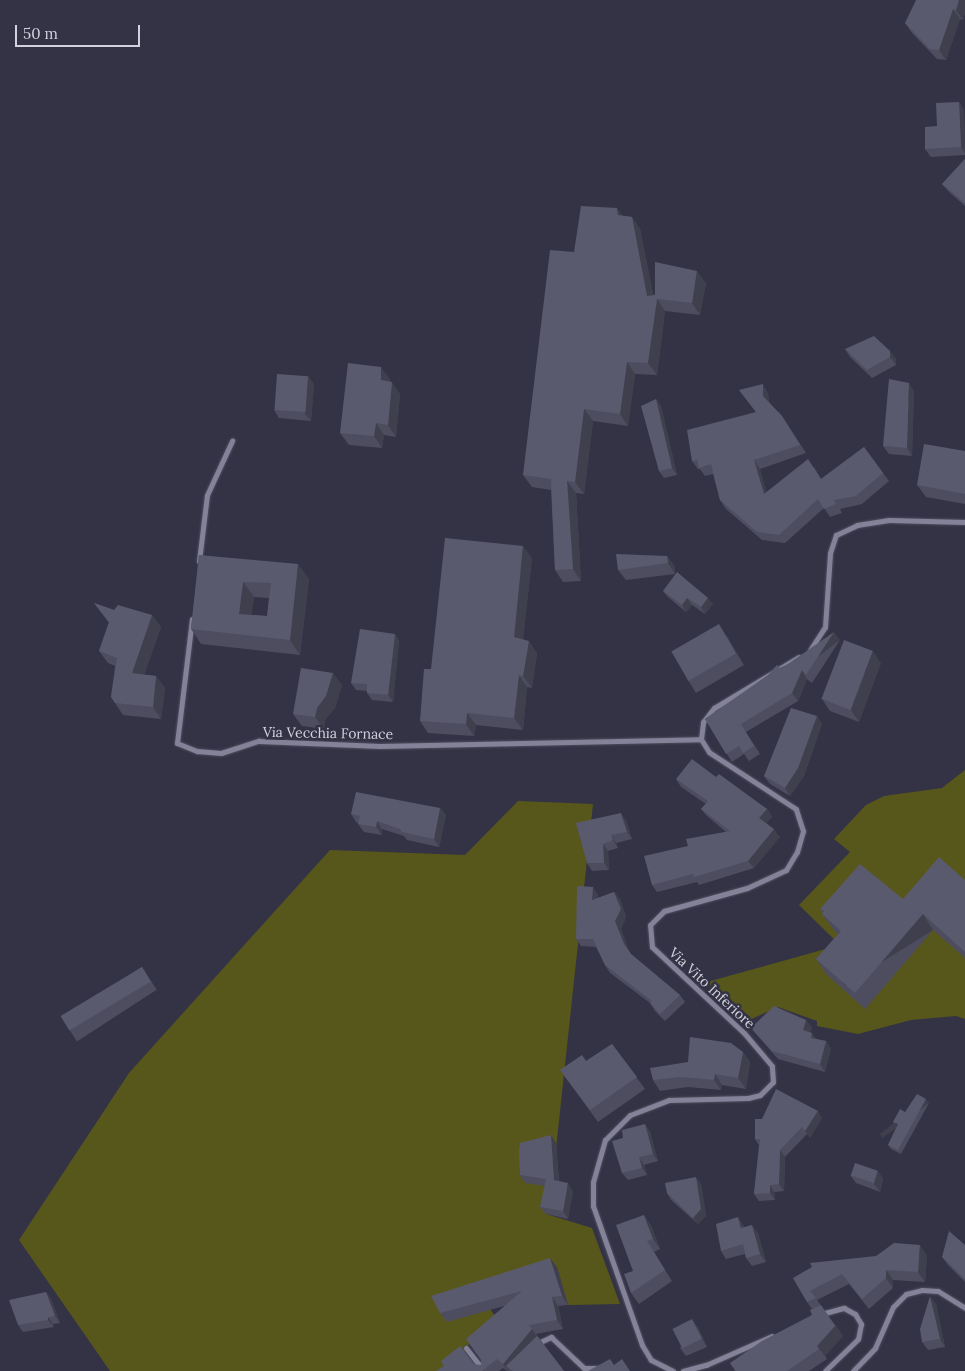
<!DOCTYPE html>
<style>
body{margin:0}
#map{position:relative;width:965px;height:1371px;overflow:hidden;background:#343346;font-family:Lora,serif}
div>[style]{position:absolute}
.green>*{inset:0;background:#58571b}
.roads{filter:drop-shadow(0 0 1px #4f4e5e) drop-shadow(0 0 1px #4f4e5e)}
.minor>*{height:5px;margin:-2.5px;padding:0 2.5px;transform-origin:2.5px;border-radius:2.5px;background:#838298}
.wall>*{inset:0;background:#4d4d5f;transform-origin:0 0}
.shaded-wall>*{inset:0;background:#3f3f4d;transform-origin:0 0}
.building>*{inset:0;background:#5a5a6e;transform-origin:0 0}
span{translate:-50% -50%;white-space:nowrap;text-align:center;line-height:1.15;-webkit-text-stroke:5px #343346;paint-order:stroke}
.street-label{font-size:14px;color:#d2d2de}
.scale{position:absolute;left:15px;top:25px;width:125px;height:22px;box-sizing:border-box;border:2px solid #d2d2de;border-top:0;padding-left:6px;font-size:15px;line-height:18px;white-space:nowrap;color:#d2d2de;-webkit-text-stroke:4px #343346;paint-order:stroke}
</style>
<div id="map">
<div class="green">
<i style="clip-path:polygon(965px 770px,965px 1019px,956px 1016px,911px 1020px,858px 1034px,817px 1026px,817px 1021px,778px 1007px,747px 1021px,707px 982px,840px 945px,799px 905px,850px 852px,834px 839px,866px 805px,884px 796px,942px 788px)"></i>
<i style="clip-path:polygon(518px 801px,593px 804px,552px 1186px,546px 1214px,592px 1228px,620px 1304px,568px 1305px,557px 1268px,486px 1304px,495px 1316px,466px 1348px,465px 1356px,447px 1371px,110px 1371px,19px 1240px,129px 1073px,330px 850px,465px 855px)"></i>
</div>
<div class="roads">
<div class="minor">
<i style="left:199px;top:561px;width:66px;rotate:-83.1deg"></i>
<i style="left:207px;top:495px;width:60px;rotate:-65.2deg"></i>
<i style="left:192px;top:619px;width:125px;rotate:96.9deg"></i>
<i style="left:177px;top:743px;width:22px;rotate:22deg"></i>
<i style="left:197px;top:751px;width:24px;rotate:5deg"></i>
<i style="left:221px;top:753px;width:40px;rotate:-18deg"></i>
<i style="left:259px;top:741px;width:121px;rotate:2.4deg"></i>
<i style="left:380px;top:746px;width:321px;rotate:-1.2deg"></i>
<i style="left:810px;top:650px;width:27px;rotate:-57deg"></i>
<i style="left:825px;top:627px;width:74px;rotate:-86.1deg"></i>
<i style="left:830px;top:553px;width:19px;rotate:-72deg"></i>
<i style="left:836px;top:535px;width:23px;rotate:-25deg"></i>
<i style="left:857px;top:525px;width:32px;rotate:-9deg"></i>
<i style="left:889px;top:520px;width:76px;rotate:1.5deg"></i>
<i style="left:821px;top:1314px;width:24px;rotate:-15deg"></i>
<i style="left:844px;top:1308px;width:13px;rotate:29deg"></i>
<i style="left:855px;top:1314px;width:12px;rotate:59deg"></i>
<i style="left:861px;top:1324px;width:15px;rotate:101deg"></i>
<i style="left:858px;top:1339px;width:46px;rotate:135.9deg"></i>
<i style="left:536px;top:1344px;width:17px;rotate:-25deg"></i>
<i style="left:551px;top:1337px;width:45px;rotate:43.2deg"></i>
<i style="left:584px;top:1368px;width:14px"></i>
<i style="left:466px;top:1348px;width:29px;rotate:52deg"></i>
<i style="left:673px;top:1371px;width:25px;rotate:-153deg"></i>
<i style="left:651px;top:1360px;width:17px;rotate:-121deg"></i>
<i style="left:642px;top:1345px;width:147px;rotate:-109.4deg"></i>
<i style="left:593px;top:1206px;width:24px;rotate:-90deg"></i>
<i style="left:593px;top:1182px;width:44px;rotate:-74.1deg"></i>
<i style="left:605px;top:1140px;width:35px;rotate:-45deg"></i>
<i style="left:630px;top:1115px;width:42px;rotate:-21deg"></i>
<i style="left:669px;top:1100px;width:79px;rotate:-1.5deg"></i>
<i style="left:748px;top:1098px;width:12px;rotate:-14deg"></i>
<i style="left:760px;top:1095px;width:18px;rotate:-45deg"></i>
<i style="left:773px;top:1082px;width:16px;rotate:-94deg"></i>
<i style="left:772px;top:1066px;width:43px;rotate:-130.3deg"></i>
<i style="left:744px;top:1033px;width:126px;rotate:-136.9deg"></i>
<i style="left:652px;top:947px;width:22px;rotate:-95deg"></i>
<i style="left:650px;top:925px;width:20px;rotate:-45deg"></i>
<i style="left:664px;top:911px;width:86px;rotate:-15.5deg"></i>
<i style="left:747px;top:888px;width:43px;rotate:-24.8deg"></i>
<i style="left:786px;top:870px;width:21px;rotate:-59deg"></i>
<i style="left:797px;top:852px;width:22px;rotate:-74deg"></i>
<i style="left:803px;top:831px;width:23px;rotate:-108deg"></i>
<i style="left:796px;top:809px;width:104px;rotate:-146.8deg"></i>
<i style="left:709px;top:752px;width:15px;rotate:-122deg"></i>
<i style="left:701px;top:739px;width:17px;rotate:-83deg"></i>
<i style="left:703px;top:722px;width:18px;rotate:-52deg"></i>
<i style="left:714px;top:708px;width:99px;rotate:-31deg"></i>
<i style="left:683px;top:1371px;width:24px;rotate:-15deg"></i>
<i style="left:706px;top:1365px;width:72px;rotate:-23.7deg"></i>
<i style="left:853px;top:1371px;width:32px;rotate:-46deg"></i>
<i style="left:875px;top:1348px;width:45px;rotate:-66.3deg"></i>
<i style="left:893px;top:1307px;width:18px;rotate:-45deg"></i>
<i style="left:906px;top:1294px;width:16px;rotate:-14deg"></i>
<i style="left:922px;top:1290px;width:16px;rotate:4deg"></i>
<i style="left:938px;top:1291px;width:32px;rotate:32deg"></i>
</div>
</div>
<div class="wall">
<i style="clip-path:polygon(965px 0,965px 13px,963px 20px,960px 19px,946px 60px,937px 59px,912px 33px,905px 23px)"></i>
<i style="clip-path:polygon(959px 102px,964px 110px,965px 155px,931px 157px,925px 149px,937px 126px)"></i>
<i style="clip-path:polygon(965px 159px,965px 206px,948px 191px,942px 184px)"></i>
<i style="clip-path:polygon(623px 216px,632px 217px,640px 229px,653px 295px,706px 283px,700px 315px,665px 311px,657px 375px,635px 374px,628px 426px,593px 421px,584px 494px,576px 493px,581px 581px,563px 582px,555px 570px,551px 490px,532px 487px,523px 475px,574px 252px)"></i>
<i style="clip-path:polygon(845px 349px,890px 351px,896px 359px,896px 365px,872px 378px,850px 357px)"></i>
<i style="clip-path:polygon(308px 376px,314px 384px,311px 421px,279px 418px,274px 410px)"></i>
<i style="clip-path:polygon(390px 379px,389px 381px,400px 394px,396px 437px,384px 435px,382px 448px,349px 445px,340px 433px)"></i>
<i style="clip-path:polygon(739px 390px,768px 393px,769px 403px,782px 416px,806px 453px,760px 469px,766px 492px,814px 467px,821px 479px,864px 447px,889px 481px,862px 504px,840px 509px,842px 513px,830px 517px,824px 508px,785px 543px,762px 540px,726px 509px,720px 500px,713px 474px,705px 476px,700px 469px,698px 469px,692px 461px,756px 412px)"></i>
<i style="clip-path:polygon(914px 391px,912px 456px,889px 454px,883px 446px)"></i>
<i style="clip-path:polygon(656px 399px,661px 406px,677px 475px,664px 478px,659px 471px)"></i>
<i style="clip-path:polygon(965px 451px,965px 504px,926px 497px,917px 485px)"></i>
<i style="clip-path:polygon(evenodd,199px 555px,309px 579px,300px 655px,201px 644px,191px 629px,199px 555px,254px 597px,269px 598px,267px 616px,251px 615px,254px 597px)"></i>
<i style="clip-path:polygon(667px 556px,675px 567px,675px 574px,626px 580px,618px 570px)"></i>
<i style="clip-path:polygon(532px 558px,523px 639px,537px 653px,532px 688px,527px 687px,523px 730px,476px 725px,474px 736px,428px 733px,420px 721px,431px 669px)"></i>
<i style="clip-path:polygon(663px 591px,713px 604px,705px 614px,692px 605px,686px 612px,668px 597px)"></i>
<i style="clip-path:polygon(94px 603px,114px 610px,152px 615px,161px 627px,144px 675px,156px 676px,165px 688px,161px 719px,123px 715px,111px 697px,115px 666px,108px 663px,99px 651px,109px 623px)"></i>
<i style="clip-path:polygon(395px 634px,399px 641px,393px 702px,372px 700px,367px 693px,367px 691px,356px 690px,351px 683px)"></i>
<i style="clip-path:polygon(727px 636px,744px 665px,696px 693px,688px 680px)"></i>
<i style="clip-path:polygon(840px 640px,812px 683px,807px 679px,798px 701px,746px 732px,760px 754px,749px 761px,744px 754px,732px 762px,705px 719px,780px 668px)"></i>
<i style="clip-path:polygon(881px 663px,859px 722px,830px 711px,822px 699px)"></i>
<i style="clip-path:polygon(342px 685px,335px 708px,325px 720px,324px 729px,302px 726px,293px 714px)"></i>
<i style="clip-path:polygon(817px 716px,822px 724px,804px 776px,790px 796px,770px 784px,764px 776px)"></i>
<i style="clip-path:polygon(716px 777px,767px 809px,772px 817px,766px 823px,780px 837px,754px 868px,699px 885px,697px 882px,657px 892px,652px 885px,726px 832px,707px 816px,701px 809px,706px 804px,681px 787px,676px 779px)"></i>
<i style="clip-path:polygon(440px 808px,446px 815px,439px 847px,407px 840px,404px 836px,382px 829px,382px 835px,364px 832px,358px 824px,358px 823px,356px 822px,351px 814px)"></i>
<i style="clip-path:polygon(626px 820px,632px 839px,616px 843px,618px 848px,608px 851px,609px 870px,592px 871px,587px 863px,576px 823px)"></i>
<i style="clip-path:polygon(965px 880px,965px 958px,933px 930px,865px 1009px,827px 975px,816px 959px,838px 934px,833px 929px,822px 914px,823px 913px,820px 909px,903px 899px)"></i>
<i style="clip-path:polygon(593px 887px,598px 895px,598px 898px,614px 892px,620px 899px,626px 917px,621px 929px,629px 951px,631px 954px,680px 995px,685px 1002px,665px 1021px,655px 1011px,650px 1003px,610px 973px,605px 965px,596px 947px,581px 946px,576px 939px)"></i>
<i style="left:142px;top:967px;width:27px;height:95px;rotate:57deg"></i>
<i style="clip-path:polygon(806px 1020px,812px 1028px,810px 1032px,816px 1039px,826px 1041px,831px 1049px,825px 1072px,778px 1059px,757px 1035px,751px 1028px)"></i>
<i style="clip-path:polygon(612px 1044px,645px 1089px,598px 1122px,560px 1070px,586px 1061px)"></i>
<i style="clip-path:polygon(743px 1052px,750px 1062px,746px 1089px,722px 1085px,721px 1090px,688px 1087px,660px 1091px,653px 1080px,688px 1062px)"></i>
<i style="clip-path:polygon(929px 1103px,901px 1154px,891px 1149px,888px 1145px,897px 1126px,893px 1122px,905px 1112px)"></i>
<i style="clip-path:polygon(822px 1118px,810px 1138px,807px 1134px,785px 1157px,784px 1191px,774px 1192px,775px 1200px,759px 1201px,754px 1194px,759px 1145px,755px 1139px)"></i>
<i style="clip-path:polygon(645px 1124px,650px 1132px,658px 1161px,644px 1165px,647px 1175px,628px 1180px,622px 1173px,623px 1138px)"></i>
<i style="clip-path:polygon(551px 1135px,556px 1143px,559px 1181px,573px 1191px,568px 1219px,546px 1214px,540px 1207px,545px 1186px,525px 1183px,520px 1175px)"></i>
<i style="clip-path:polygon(878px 1171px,883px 1179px,880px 1192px,856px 1183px,850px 1175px)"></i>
<i style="clip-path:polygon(701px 1184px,706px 1216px,698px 1224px,671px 1200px,667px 1193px)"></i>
<i style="clip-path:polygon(651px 1225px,660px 1249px,654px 1252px,672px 1281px,639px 1304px,631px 1293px)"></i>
<i style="clip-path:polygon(743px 1225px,744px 1227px,758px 1233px,766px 1262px,752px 1266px,746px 1258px,745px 1254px,726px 1259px,721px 1251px)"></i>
<i style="clip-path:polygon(965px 1245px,965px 1282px,948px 1265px,942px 1257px)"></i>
<i style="clip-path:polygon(927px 1255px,925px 1282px,893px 1280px,893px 1288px,869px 1309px,849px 1284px,817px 1300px,843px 1336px,825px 1356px,827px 1359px,809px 1371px,735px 1371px,730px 1363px,812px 1315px,812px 1309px,807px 1302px,793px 1278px)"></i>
<i style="clip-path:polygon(557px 1267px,568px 1305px,558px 1306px,563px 1329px,536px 1334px,564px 1371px,507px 1371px,503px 1368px,499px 1371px,436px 1371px,444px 1366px,441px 1361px,481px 1365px,504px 1306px,447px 1322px,440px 1313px)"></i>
<i style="clip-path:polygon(46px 1292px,51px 1299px,60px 1323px,53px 1324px,54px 1327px,23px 1332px,18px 1325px)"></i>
<i style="clip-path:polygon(936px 1304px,945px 1347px,928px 1350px,922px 1342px)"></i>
<i style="clip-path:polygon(698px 1327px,707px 1347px,686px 1356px,680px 1348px)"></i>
</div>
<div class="shaded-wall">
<i style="clip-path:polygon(959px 0,965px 0,965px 13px,963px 20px,956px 10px)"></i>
<i style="clip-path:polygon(953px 9px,960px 19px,946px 60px,939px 50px)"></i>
<i style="clip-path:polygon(959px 102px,964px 110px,965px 153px,961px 147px)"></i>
<i style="clip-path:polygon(617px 208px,626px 220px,618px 215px)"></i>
<i style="clip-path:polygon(632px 217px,640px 229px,656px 307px,657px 299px,665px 311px,657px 375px,648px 363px,647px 296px)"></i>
<i style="clip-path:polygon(697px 271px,706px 283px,700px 315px,692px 303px)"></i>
<i style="clip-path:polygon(890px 351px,896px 359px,896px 365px,890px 357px)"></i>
<i style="clip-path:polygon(627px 362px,635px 374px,628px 426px,620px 414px)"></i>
<i style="clip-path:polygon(381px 367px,390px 379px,389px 392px,381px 380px)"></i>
<i style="clip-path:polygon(308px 376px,314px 384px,311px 421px,305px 414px)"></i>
<i style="clip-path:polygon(392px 382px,400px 394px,396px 437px,388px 425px)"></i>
<i style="clip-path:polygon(909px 383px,914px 391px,912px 456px,907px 448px)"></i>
<i style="clip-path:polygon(763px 384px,768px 393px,769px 405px,763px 396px)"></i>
<i style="clip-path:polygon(656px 399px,661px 406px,677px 475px,672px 468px)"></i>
<i style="clip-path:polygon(584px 409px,593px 421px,584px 494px,575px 482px)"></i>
<i style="clip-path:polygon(376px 423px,384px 435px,382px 448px,374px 436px)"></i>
<i style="clip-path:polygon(754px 460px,760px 469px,769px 503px,764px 494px)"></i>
<i style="clip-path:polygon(567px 481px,576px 493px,581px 581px,573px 569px)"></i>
<i style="clip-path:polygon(523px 546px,532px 558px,522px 649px,514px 637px)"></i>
<i style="clip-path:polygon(667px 556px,675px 567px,675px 574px,668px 563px)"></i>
<i style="clip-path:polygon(298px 564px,309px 579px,300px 655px,290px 640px)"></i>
<i style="clip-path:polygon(243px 582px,254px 597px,249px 629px,239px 614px)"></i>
<i style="clip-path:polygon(687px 598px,692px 605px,686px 612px,682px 605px)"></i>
<i style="clip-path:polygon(708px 598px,713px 604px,705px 614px,701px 607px)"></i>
<i style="clip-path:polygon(152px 615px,161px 627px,140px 685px,132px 673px)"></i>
<i style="clip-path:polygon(719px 624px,727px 636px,744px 665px,736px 653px)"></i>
<i style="left:834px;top:632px;width:10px;height:51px;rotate:53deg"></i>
<i style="clip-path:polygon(395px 634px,399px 641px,393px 702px,388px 695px)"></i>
<i style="clip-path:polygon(529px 641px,537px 653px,532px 688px,523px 676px)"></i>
<i style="clip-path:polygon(873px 651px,881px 663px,859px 722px,851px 710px)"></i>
<i style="clip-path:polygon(802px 670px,807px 679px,798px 701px,792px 693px)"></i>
<i style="clip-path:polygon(333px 673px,342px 685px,335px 708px,325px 720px,324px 729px,315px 717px,317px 708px)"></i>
<i style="clip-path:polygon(519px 675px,527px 687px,523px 730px,514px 718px)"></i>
<i style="clip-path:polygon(156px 676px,165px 688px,161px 719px,153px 707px)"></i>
<i style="clip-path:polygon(467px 713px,476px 725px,474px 736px,466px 724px)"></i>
<i style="clip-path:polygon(817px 716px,822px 724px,804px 776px,790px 796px,785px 788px)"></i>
<i style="clip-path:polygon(440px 808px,446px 815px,439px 847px,434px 839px)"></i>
<i style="clip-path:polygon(767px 809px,772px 817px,764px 826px,759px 818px)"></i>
<i style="clip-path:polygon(621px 813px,626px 820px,632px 839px,627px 832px)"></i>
<i style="clip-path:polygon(377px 821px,382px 829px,382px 835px,376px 827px)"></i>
<i style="clip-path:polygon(774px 829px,780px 837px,754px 868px,748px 861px)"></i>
<i style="clip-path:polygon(611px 835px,616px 843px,618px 848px,613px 840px)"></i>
<i style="clip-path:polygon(603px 844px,608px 851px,609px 870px,604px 863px)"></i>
<i style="clip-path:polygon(593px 887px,598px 895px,598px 908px,592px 900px)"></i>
<i style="clip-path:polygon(614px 892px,620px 899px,626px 917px,621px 929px,629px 951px,624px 944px,615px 921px)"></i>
<i style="left:923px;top:914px;width:19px;height:104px;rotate:58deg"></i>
<i style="clip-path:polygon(806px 1020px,812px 1028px,808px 1038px,803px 1030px)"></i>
<i style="clip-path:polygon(812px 1033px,818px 1041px,811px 1038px)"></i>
<i style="clip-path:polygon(826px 1041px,831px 1049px,825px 1072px,820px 1064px)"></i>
<i style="clip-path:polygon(743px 1052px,750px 1062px,746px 1089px,738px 1078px)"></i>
<i style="clip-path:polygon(715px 1074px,722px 1085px,721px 1090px,714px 1080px)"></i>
<i style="left:926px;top:1099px;width:5px;height:58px;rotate:53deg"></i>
<i style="clip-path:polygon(818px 1111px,822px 1118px,810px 1138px,805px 1131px)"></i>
<i style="clip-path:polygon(645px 1124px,650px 1132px,658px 1161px,653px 1154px)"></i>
<i style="clip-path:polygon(551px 1135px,556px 1143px,559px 1188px,554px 1180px)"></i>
<i style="clip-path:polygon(780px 1150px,785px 1157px,784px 1191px,779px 1184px)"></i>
<i style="clip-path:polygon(639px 1157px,644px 1165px,647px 1175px,642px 1168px)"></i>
<i style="clip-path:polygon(878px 1171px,883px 1179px,880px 1192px,874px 1184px)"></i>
<i style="clip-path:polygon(696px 1177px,701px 1184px,706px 1216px,698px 1224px,693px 1218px)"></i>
<i style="clip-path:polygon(568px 1183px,573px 1191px,568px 1219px,563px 1211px)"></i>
<i style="clip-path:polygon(770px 1185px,774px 1192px,775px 1200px,770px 1193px)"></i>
<i style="clip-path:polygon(644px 1215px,651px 1225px,660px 1249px,653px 1239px)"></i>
<i style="clip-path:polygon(738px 1217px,743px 1225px,747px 1236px,741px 1228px)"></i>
<i style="clip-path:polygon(752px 1225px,758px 1233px,766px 1262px,760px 1254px)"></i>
<i style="clip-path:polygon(920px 1245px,927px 1255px,925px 1282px,918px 1272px)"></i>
<i style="clip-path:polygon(550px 1258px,557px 1267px,568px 1305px,562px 1296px)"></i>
<i style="clip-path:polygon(886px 1270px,893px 1280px,893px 1288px,886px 1278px)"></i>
<i style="clip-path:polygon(46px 1292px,51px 1299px,60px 1323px,55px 1316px)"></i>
<i style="clip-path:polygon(930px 1296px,936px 1304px,945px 1347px,940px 1339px)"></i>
<i style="clip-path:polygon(552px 1297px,558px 1306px,563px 1329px,557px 1320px)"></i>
<i style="clip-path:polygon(48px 1317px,53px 1324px,54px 1327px,48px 1320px)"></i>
<i style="clip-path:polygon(692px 1319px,698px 1327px,707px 1347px,702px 1339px)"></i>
<i style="clip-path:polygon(835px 1326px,843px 1336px,825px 1356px,817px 1346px)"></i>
<i style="clip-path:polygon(532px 1329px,538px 1338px,506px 1366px,509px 1371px,508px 1371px,503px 1364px)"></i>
</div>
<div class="building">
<i style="clip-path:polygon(916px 0,959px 0,956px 10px,953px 9px,939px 50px,930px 49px,905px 23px)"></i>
<i style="clip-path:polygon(959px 102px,961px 147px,925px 149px,925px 127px,937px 126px,936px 103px)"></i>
<i style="clip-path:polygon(965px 159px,965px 203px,942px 184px)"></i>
<i style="clip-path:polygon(581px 206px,617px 208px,618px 215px,632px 217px,647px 296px,655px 295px,655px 262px,697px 271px,692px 303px,657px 299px,648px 363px,627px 362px,620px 414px,584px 409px,575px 482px,567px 481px,573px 569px,555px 570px,551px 479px,523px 475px,550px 250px,574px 252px)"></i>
<i style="clip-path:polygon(874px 336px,890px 351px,890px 357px,867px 370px,845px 349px)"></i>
<i style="clip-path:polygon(348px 363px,381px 367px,381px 380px,392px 382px,388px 425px,376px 423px,374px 436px,340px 433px)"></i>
<i style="left:277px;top:374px;width:31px;height:36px;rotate:4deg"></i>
<i style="clip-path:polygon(889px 379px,909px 383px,907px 448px,883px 446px)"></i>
<i style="clip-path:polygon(763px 384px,763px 396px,782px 416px,800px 445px,754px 460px,764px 494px,808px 459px,821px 479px,864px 447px,883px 473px,856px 496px,834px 500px,836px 504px,824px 509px,818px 499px,779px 535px,757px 532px,720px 500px,711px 464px,699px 468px,697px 460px,692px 461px,687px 430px,756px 412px,739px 390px)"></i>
<i style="clip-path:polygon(656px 399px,672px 468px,659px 471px,641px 406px)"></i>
<i style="clip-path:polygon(924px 444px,965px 451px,965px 494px,917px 485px)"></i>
<i style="clip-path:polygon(445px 538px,523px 546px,514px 637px,529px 641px,523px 676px,519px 675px,514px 718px,467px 713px,466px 724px,420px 721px,424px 669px,431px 669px)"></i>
<i style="clip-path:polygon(616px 554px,667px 556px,668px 563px,618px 570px)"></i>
<i style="clip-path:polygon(evenodd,199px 555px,298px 564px,290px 640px,191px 629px,199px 555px,243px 582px,271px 583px,267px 616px,239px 614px,243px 582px)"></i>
<i style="clip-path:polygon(677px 572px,708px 598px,701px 607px,687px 598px,682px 605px,663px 591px)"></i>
<i style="clip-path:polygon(94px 603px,114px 610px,118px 605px,152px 615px,132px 673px,156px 676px,153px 707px,115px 703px,111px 697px,117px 658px,99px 651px,109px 622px)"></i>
<i style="left:719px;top:624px;width:34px;height:55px;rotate:60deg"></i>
<i style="clip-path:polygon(360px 629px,395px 634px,388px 695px,367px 693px,367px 684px,351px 683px)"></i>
<i style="clip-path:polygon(834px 632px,806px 675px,802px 670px,792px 693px,741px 724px,754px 746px,743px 753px,739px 746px,726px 754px,705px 719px,768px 675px,777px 665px,780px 668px,785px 666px)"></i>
<i style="left:844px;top:640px;width:31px;height:63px;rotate:21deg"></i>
<i style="clip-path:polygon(301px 668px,333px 673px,326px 696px,317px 708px,315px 717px,293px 714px)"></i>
<i style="clip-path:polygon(791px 708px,817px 716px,798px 768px,785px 788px,764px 776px)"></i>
<i style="clip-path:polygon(692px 759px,716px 777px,719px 774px,767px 809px,759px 818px,774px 829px,748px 861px,694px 877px,693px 874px,652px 885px,644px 856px,688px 846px,686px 839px,730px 831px,701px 809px,708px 801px,676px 779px)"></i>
<i style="clip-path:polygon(356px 792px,440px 808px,434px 839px,402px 832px,400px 829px,377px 821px,376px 827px,358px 824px,360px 816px,351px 814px)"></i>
<i style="clip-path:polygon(621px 813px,627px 832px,611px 835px,613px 840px,603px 844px,604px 863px,587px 863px,576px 823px)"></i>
<i style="clip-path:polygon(939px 857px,965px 880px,965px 952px,923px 914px,855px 993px,816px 959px,841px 931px,822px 914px,824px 911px,820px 909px,860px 864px,903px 899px)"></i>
<i style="clip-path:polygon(577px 886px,593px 887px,592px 900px,614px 892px,621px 909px,615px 921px,624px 944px,631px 954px,680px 995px,660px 1014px,650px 1003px,652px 1001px,605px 965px,593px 939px,576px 939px)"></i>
<i style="left:142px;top:967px;width:17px;height:95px;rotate:59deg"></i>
<i style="clip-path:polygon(774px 1006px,806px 1020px,803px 1030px,812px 1033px,811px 1038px,826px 1041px,820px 1064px,772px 1051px,751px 1028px)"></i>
<i style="clip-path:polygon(690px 1037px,731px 1043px,743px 1052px,738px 1078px,715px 1074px,714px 1080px,681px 1077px,653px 1080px,650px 1068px,688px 1062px)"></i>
<i style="clip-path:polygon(612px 1044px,637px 1077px,590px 1110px,560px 1070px,582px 1055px,586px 1061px)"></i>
<i style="clip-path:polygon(776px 1089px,818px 1111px,805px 1131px,802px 1127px,780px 1150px,779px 1184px,770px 1185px,770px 1193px,754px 1194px,760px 1139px,755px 1139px,755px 1119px,762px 1119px)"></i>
<i style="clip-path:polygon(917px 1094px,926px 1099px,898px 1150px,888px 1145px,898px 1124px,893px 1122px,900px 1109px,905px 1112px)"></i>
<i style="clip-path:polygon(645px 1124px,653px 1154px,639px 1157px,642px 1168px,622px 1173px,612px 1141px,623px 1138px,622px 1130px)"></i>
<i style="clip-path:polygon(551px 1135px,554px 1180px,568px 1183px,563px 1211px,540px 1207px,546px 1179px,520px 1175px,519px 1153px,520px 1143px)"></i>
<i style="left:855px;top:1163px;width:24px;height:13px;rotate:19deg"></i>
<i style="clip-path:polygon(696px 1177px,701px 1209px,693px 1218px,667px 1193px,665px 1183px)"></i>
<i style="clip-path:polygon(644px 1215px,653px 1239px,647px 1241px,665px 1270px,631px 1293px,624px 1274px,633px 1271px,616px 1225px)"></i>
<i style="clip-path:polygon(738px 1217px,741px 1228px,752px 1225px,760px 1254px,746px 1258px,743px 1244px,721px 1251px,716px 1224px)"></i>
<i style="clip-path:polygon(949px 1231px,965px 1245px,965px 1279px,942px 1257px)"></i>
<i style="clip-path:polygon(894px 1243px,920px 1245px,918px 1272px,886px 1270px,886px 1278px,862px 1299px,842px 1274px,810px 1291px,816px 1298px,807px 1302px,793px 1278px,812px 1267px,810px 1263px,876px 1256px)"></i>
<i style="clip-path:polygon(550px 1258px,562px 1296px,552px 1297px,557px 1320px,529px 1325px,532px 1329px,503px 1364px,497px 1359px,482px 1371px,436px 1371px,444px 1366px,441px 1361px,460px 1346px,475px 1365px,481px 1365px,481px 1360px,466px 1339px,522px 1291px,440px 1313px,431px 1296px)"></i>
<i style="clip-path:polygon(46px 1292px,55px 1316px,48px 1317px,48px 1320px,18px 1325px,9px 1300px)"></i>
<i style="clip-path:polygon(930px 1296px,940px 1339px,922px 1342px,920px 1329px)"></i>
<i style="clip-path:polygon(821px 1305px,835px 1326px,817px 1346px,819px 1349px,787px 1371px,736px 1371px,730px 1363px,762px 1341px,812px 1315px,810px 1310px)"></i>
<i style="left:692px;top:1319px;width:22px;height:22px;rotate:63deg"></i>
<i style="clip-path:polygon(537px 1336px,564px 1371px,513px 1371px,506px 1366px)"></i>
<i style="clip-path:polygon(610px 1359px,614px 1365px,622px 1359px,630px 1371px,588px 1371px)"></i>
</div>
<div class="street-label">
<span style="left:328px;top:733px;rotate:1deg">Via Vecchia Fornace</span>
<span style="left:712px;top:988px;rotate:43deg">Via Vito Inferiore</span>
</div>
<div class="scale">50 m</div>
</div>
